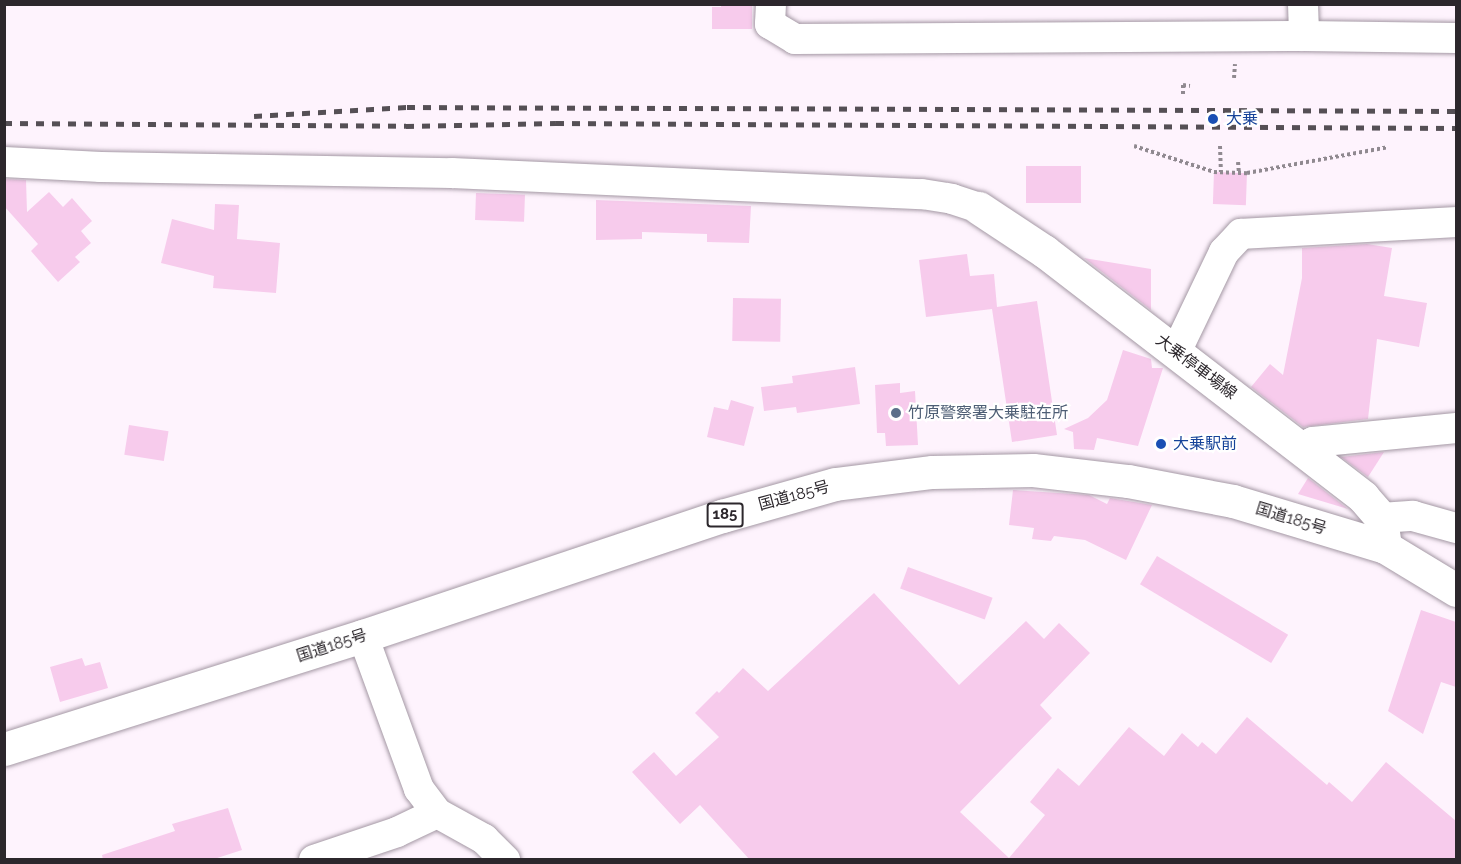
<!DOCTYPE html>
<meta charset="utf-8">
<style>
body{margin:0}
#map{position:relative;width:1461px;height:864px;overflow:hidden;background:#fef3fd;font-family:Raleway,"Noto Sans JP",sans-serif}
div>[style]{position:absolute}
.building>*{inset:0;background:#f7cbec;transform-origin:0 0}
.path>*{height:4px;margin-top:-2px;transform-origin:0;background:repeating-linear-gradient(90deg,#908990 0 3px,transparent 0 6px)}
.roads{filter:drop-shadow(0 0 2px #a498a4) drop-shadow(0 0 2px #a498a4)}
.minor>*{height:30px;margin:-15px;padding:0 15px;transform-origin:15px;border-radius:15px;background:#fff}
.major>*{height:33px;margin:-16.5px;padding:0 16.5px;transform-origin:16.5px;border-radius:16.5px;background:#fff}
.highway>*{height:33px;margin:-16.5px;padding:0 16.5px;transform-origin:16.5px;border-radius:16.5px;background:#fff}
.rail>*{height:4.5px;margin-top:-2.25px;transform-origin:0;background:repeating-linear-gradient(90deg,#554f55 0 8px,transparent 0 16px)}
.dots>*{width:16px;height:16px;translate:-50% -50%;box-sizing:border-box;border:3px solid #fff;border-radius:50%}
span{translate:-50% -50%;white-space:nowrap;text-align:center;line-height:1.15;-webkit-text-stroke:4.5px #fff;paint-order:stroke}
.shield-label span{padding:2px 4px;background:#fff;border:2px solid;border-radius:4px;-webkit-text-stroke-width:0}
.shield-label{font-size:15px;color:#2c272c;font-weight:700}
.transit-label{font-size:16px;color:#164399}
.left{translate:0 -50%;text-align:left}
.street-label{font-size:16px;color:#2c272c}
.service-label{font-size:16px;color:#4e5e75}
.frame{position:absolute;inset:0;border:6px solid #2c272c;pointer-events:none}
</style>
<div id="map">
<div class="building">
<i style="clip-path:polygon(721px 4px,752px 4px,752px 29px,712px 29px,712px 7px,721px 7px)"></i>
<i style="left:1026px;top:166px;width:55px;height:37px"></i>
<i style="left:1214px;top:172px;width:33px;height:32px;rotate:2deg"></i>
<i style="clip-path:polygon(4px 179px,26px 180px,27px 212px,49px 192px,63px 207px,72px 198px,92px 221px,81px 231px,91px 243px,75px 257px,80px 262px,58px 282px,31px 251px,38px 244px,4px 206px)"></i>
<i style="left:476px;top:193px;width:49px;height:27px;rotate:2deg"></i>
<i style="clip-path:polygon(596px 200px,751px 206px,749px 243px,707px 242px,707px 234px,642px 232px,642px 239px,596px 240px)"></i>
<i style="clip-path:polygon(215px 204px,239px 205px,237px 239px,280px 243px,276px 293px,213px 288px,214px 276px,161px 263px,172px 219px,214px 230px)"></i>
<i style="clip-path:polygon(1367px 244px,1392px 248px,1384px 296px,1427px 303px,1419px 347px,1377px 339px,1368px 419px,1303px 427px,1251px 387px,1270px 364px,1283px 375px,1302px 278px,1302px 248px)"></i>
<i style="clip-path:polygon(967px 254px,970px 276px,994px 274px,997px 307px,1037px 301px,1057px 435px,1012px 442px,992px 309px,926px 317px,919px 260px)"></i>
<i style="clip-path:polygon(1084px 258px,1151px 269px,1151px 310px)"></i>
<i style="left:733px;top:298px;width:48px;height:43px;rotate:1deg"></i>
<i style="clip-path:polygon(1123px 350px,1151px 359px,1152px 368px,1163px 368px,1138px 446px,1097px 438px,1094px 450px,1074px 449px,1073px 432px,1064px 429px,1088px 418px,1107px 400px)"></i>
<i style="clip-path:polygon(855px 367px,860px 404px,797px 413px,796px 407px,764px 411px,761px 387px,793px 383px,792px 376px)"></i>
<i style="clip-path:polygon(900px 383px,900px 393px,915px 391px,918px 445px,886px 446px,885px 433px,877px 433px,875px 385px)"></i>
<i style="clip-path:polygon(731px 400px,754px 407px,744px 446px,707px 437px,714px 407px,728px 410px)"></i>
<i style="left:129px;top:425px;width:40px;height:30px;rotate:9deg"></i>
<i style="clip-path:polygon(1384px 452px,1368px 477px,1341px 457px)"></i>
<i style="clip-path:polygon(1308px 478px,1348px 509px,1298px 494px)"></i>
<i style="clip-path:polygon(1013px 490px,1089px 495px,1107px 504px,1110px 498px,1152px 505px,1126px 560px,1085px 540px,1054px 536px,1051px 541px,1032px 539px,1034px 528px,1009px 525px)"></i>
<i style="left:1157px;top:556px;width:153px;height:33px;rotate:31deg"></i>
<i style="left:908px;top:567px;width:90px;height:23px;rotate:20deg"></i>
<i style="clip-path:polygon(874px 593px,959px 685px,1026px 621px,1044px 639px,1059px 623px,1090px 653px,1040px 705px,1052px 718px,960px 812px,1009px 858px,1045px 815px,1030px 802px,1058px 768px,1079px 786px,1129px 727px,1164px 756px,1182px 733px,1198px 747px,1202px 742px,1216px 754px,1247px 717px,1327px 785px,1329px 782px,1352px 802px,1386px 762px,1456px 821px,1456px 860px,750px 860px,700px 805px,680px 824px,632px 772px,654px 752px,676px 776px,719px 737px,695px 713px,717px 691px,719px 693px,743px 668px,768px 691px)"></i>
<i style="clip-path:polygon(1421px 610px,1456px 622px,1456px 687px,1441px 682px,1423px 734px,1388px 711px)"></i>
<i style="clip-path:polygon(82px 658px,85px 666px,100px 662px,108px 688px,60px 702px,50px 667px)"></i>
<i style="clip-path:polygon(228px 808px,242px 850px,211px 860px,103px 860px,102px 855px,175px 831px,172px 824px)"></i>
</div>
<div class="path">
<i style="left:1234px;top:78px;width:14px;rotate:-86deg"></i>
<i style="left:1183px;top:94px;width:9px;rotate:-90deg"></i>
<i style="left:1183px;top:85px;width:7px;rotate:8deg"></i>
<i style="left:1134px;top:146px;width:84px;rotate:18deg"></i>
<i style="left:1214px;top:172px;width:33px;rotate:2deg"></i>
<i style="left:1247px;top:173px;width:143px;rotate:-10.4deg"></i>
<i style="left:1220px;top:146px;width:26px;rotate:88deg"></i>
<i style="left:1238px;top:162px;width:11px;rotate:85deg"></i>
</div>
<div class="roads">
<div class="minor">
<i style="left:771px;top:4px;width:20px;rotate:93deg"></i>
<i style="left:770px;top:24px;width:29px;rotate:31deg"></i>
<i style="left:795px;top:39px;width:509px;rotate:-0.34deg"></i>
<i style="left:1304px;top:36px;width:152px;rotate:0.8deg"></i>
<i style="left:1303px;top:4px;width:32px;rotate:88deg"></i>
<i style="left:4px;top:162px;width:97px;rotate:3deg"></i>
<i style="left:101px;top:167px;width:351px;rotate:1deg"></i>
<i style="left:452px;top:173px;width:470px;rotate:2.6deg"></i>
<i style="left:922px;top:194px;width:30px;rotate:9deg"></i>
<i style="left:952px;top:199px;width:28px;rotate:18deg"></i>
<i style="left:1176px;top:352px;width:111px;rotate:-64.4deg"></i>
<i style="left:1224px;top:252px;width:25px;rotate:-47deg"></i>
<i style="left:1241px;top:234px;width:215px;rotate:-3.2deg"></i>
<i style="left:1302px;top:447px;width:12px;rotate:-24deg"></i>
<i style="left:1313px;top:442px;width:144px;rotate:-5.6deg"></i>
<i style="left:1381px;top:518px;width:32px;rotate:-4deg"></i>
<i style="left:1413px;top:516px;width:45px;rotate:15.6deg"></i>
<i style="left:363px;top:636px;width:163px;rotate:69.9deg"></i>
<i style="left:419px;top:789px;width:30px;rotate:53deg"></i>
<i style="left:437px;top:813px;width:54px;rotate:29deg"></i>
<i style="left:484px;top:839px;width:30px;rotate:45deg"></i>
<i style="left:314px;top:860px;width:88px;rotate:-18.6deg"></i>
<i style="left:397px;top:832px;width:44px;rotate:-25.4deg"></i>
</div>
<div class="major">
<i style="left:979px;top:208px;width:78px;rotate:33.5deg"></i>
<i style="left:1044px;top:251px;width:403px;rotate:37.6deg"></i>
<i style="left:1363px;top:497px;width:28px;rotate:49deg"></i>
<i style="left:1381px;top:518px;width:29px;rotate:82deg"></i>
</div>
<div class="highway">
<i style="left:4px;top:749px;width:376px;rotate:-17.5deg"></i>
<i style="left:363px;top:636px;width:379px;rotate:-18.5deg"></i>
<i style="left:722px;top:516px;width:117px;rotate:-15.8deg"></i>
<i style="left:835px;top:484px;width:98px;rotate:-7.1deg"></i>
<i style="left:932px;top:472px;width:101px;rotate:-1.1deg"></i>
<i style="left:1033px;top:470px;width:96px;rotate:6.6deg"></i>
<i style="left:1128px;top:481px;width:107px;rotate:10.8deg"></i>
<i style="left:1233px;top:501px;width:159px;rotate:16.8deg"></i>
<i style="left:1385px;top:547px;width:83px;rotate:31.2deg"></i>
</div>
</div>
<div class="rail">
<i style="left:254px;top:116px;width:153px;rotate:-3.4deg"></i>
<i style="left:407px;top:107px;width:1049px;rotate:0.22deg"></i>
<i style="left:4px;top:123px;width:402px;rotate:0.4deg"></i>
<i style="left:406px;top:126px;width:150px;rotate:-1.1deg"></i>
<i style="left:556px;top:123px;width:900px;rotate:0.32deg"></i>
</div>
<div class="dots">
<i style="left:1213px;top:119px;background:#1a4fb4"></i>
<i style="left:896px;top:413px;background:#5c6f8a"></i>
<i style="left:1161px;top:444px;background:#1a4fb4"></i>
</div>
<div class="shield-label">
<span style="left:725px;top:515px">185</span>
</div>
<div class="transit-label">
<span class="left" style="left:1226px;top:119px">大乗</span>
<span class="left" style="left:1173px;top:444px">大乗駅前</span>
</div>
<div class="street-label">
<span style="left:1196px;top:367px;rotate:37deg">大乗停車場線</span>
<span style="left:794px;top:496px;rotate:-15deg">国道185号</span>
<span style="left:1291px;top:519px;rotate:17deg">国道185号</span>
<span style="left:332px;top:646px;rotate:-18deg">国道185号</span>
</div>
<div class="service-label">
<span class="left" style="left:908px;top:413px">竹原警察署大乗駐在所</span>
</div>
<div class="frame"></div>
</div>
